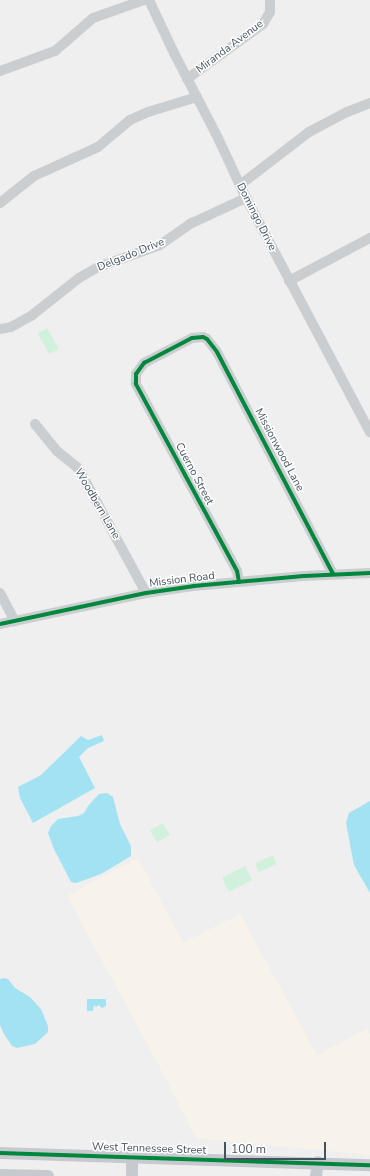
<!DOCTYPE html>
<style>
body{margin:0}
#map{position:relative;width:370px;height:1176px;overflow:hidden;background:#f0efef;font-family:"Nunito Sans",sans-serif}
div>[style]{position:absolute}
.commercial>*{inset:0;background:#f8f3ea}
.green>*{inset:0;background:#d1f1dd;transform-origin:0 0}
.water>*{inset:0;background:#a2e2f2}
.minor>*{height:10px;margin:-5px;padding:0 5px;transform-origin:5px;border-radius:5px;background:#cbced0}
.major>*{height:12px;margin:-6px;padding:0 6px;transform-origin:6px;border-radius:6px;background:#c6cace}
.cycleway>*{height:4px;margin:-2px;padding:0 2px;transform-origin:2px;border-radius:2px;background:#00873e}
span{translate:-50% -50%;white-space:nowrap;text-align:center;line-height:1.15;-webkit-text-stroke:3px #fff;paint-order:stroke}
.street-label{font-size:11px;color:#45525e}
.scale{position:absolute;left:224px;top:1142px;width:102px;height:18px;box-sizing:border-box;border:2px solid #45525e;border-top:0;padding-left:5px;font-size:12px;line-height:14px;white-space:nowrap;color:#45525e;-webkit-text-stroke:3px #fff;paint-order:stroke}
</style>
<div id="map">
<div class="commercial">
<i style="clip-path:polygon(138px 858px,183px 943px,240px 914px,317px 1055px,367px 1029px,370px 1034px,370px 1155px,196px 1138px,156px 1060px,67px 896px)"></i>
</div>
<div class="green">
<i style="left:47px;top:328px;width:24px;height:11px;rotate:60deg"></i>
<i style="left:163px;top:823px;width:14px;height:15px;rotate:60deg"></i>
<i style="left:273px;top:855px;width:10px;height:20px;rotate:66deg"></i>
<i style="left:245px;top:866px;width:16px;height:26px;rotate:63deg"></i>
</div>
<div class="water">
<i style="clip-path:polygon(102px 735px,104px 741px,88px 748px,79px 757px,95px 788px,33px 823px,20px 798px,18px 787px,41px 775px,81px 736px,88px 740px)"></i>
<i style="clip-path:polygon(107px 793px,113px 797px,120px 824px,131px 846px,131px 856px,101px 874px,76px 883px,71px 882px,54px 849px,48px 833px,51px 826px,58px 819px,78px 816px,84px 813px,88px 806px,99px 794px)"></i>
<i style="clip-path:polygon(370px 801px,370px 893px,354px 865px,346px 823px,349px 813px)"></i>
<i style="clip-path:polygon(4px 978px,8px 979px,15px 988px,30px 997px,41px 1009px,48px 1026px,48px 1032px,35px 1044px,17px 1048px,12px 1046px,4px 1034px,0 1025px,0 979px)"></i>
<i style="clip-path:polygon(87px 999px,106px 999px,106px 1006px,102px 1008px,99px 1005px,96px 1007px,94px 1005px,93px 1011px,87px 1011px)"></i>
</div>
<div class="minor">
<i style="left:149px;top:0;width:59px;rotate:64.7deg"></i>
<i style="left:174px;top:53px;width:96px;rotate:62.6deg"></i>
<i style="left:218px;top:138px;width:66px;rotate:65deg"></i>
<i style="left:246px;top:198px;width:265px;rotate:62.1deg"></i>
<i style="left:0;top:71px;width:59px;rotate:-20deg"></i>
<i style="left:55px;top:51px;width:50px;rotate:-41deg"></i>
<i style="left:93px;top:18px;width:54px;rotate:-19.4deg"></i>
<i style="left:187px;top:79px;width:94px;rotate:-35.9deg"></i>
<i style="left:263px;top:24px;width:14px;rotate:-60deg"></i>
<i style="left:270px;top:12px;width:12px;rotate:-90deg"></i>
<i style="left:240px;top:185px;width:87px;rotate:-37.5deg"></i>
<i style="left:309px;top:132px;width:43px;rotate:-27.8deg"></i>
<i style="left:347px;top:112px;width:25px;rotate:-21deg"></i>
<i style="left:0;top:203px;width:43px;rotate:-38.5deg"></i>
<i style="left:34px;top:176px;width:70px;rotate:-24.4deg"></i>
<i style="left:98px;top:147px;width:42px;rotate:-40.2deg"></i>
<i style="left:130px;top:120px;width:20px;rotate:-24deg"></i>
<i style="left:148px;top:112px;width:51px;rotate:-17deg"></i>
<i style="left:289px;top:281px;width:92px;rotate:-28deg"></i>
<i style="left:0;top:329px;width:11px;rotate:-10deg"></i>
<i style="left:11px;top:327px;width:23px;rotate:-29deg"></i>
<i style="left:31px;top:316px;width:61px;rotate:-38.4deg"></i>
<i style="left:79px;top:278px;width:22px;rotate:-30deg"></i>
<i style="left:98px;top:267px;width:66px;rotate:-19.5deg"></i>
<i style="left:160px;top:245px;width:39px;rotate:-35deg"></i>
<i style="left:192px;top:223px;width:60px;rotate:-24.8deg"></i>
<i style="left:35px;top:424px;width:35px;rotate:51deg"></i>
<i style="left:57px;top:451px;width:26px;rotate:39deg"></i>
<i style="left:77px;top:467px;width:9px;rotate:58deg"></i>
<i style="left:82px;top:475px;width:134px;rotate:61.5deg"></i>
<i style="left:239px;top:582px;width:11px;rotate:-100deg"></i>
<i style="left:237px;top:571px;width:213px;rotate:-118.4deg"></i>
<i style="left:136px;top:384px;width:10px;rotate:-90deg"></i>
<i style="left:136px;top:374px;width:14px;rotate:-54deg"></i>
<i style="left:144px;top:363px;width:54px;rotate:-27.5deg"></i>
<i style="left:192px;top:338px;width:11px;rotate:-5deg"></i>
<i style="left:203px;top:337px;width:4px;rotate:27deg"></i>
<i style="left:207px;top:339px;width:16px;rotate:52deg"></i>
<i style="left:217px;top:352px;width:250px;rotate:62.4deg"></i>
<i style="left:0;top:593px;width:32px;rotate:62deg"></i>
<i style="left:0;top:624px;width:149px;rotate:-12deg"></i>
<i style="left:146px;top:593px;width:49px;rotate:-8.3deg"></i>
<i style="left:194px;top:586px;width:110px;rotate:-5.2deg"></i>
<i style="left:304px;top:576px;width:66px;rotate:-2.6deg"></i>
</div>
<div class="major">
<i style="left:0;top:1153px;width:370px;rotate:1.9deg"></i>
<i style="left:0;top:1175px;width:48px;rotate:1.2deg"></i>
<i style="left:132px;top:1176px;width:19px;rotate:-90deg"></i>
<i style="left:316px;top:1176px;width:14px;rotate:-82deg"></i>
</div>
<div class="cycleway">
<i style="left:239px;top:582px;width:11px;rotate:-100deg"></i>
<i style="left:237px;top:571px;width:213px;rotate:-118.4deg"></i>
<i style="left:136px;top:384px;width:10px;rotate:-90deg"></i>
<i style="left:136px;top:374px;width:14px;rotate:-54deg"></i>
<i style="left:144px;top:363px;width:54px;rotate:-27.5deg"></i>
<i style="left:192px;top:338px;width:11px;rotate:-5deg"></i>
<i style="left:203px;top:337px;width:4px;rotate:27deg"></i>
<i style="left:207px;top:339px;width:16px;rotate:52deg"></i>
<i style="left:217px;top:352px;width:250px;rotate:62.4deg"></i>
<i style="left:0;top:624px;width:149px;rotate:-12deg"></i>
<i style="left:146px;top:593px;width:49px;rotate:-8.3deg"></i>
<i style="left:194px;top:586px;width:110px;rotate:-5.2deg"></i>
<i style="left:304px;top:576px;width:66px;rotate:-2.6deg"></i>
<i style="left:0;top:1153px;width:370px;rotate:1.9deg"></i>
</div>
<div class="street-label">
<span style="left:230px;top:47px;rotate:-37deg">Miranda Avenue</span>
<span style="left:256px;top:217px;rotate:63deg">Domingo Drive</span>
<span style="left:131px;top:255px;rotate:-22deg">Delgado Drive</span>
<span style="left:279px;top:450px;rotate:62deg">Missionwood Lane</span>
<span style="left:194px;top:474px;rotate:62deg">Cuerno Street</span>
<span style="left:97px;top:504px;rotate:60deg">Woodbern Lane</span>
<span style="left:182px;top:580px;rotate:-7deg">Mission Road</span>
<span style="left:149px;top:1149px;rotate:2deg">West Tennessee Street</span>
</div>
<div class="scale">100 m</div>
</div>
